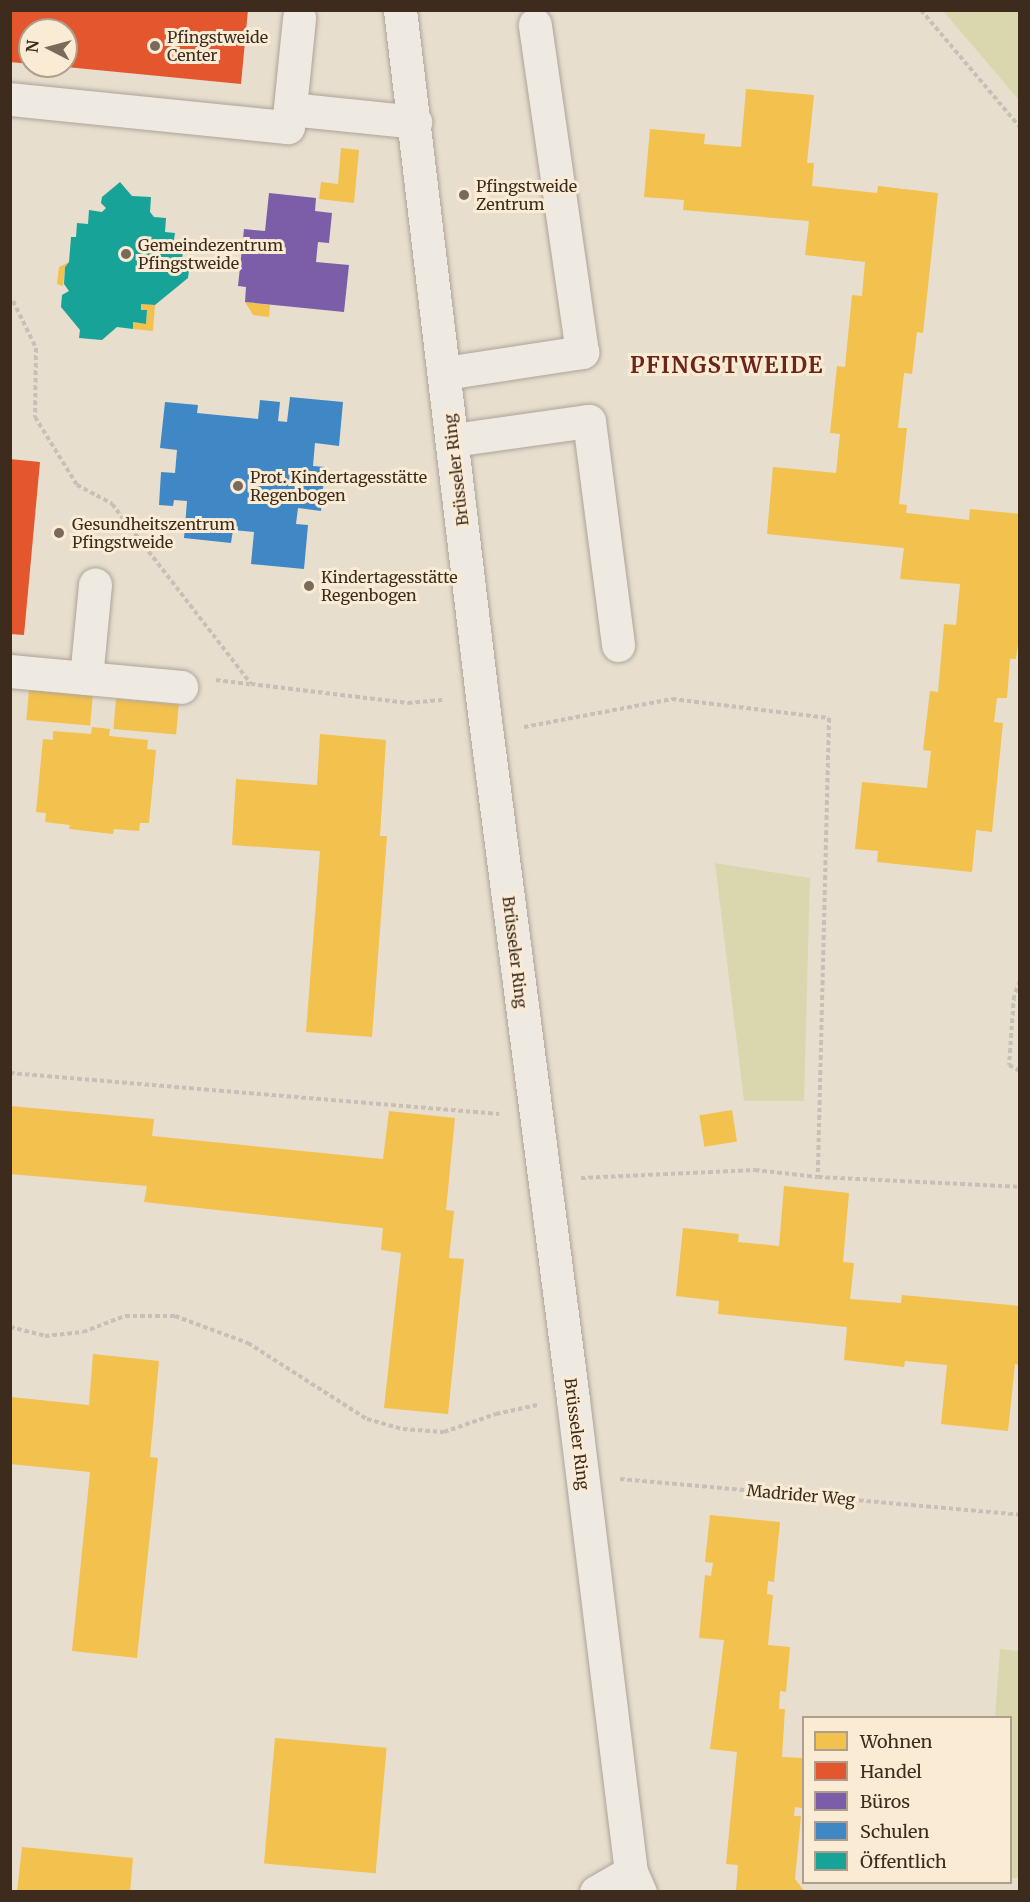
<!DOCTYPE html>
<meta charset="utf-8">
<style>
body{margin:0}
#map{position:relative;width:1030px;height:1902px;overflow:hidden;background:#e8dece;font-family:Merriweather,serif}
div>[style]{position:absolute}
.green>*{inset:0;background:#dad7af}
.homes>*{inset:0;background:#f2c14e;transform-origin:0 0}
.shops>*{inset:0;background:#e4572e}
.offices>*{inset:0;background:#7b5ea7}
.schools>*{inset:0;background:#3f88c5}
.public>*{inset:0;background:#17a398}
.path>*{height:4px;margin-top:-2px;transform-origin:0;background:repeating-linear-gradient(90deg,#c8c0b7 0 4.5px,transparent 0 7.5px)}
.roads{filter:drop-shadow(0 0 2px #ada397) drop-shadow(0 0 2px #ada397)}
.minor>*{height:33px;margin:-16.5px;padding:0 16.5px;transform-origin:16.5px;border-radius:16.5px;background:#efeae1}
.dots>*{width:16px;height:16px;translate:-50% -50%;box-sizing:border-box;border:3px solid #f9ebd4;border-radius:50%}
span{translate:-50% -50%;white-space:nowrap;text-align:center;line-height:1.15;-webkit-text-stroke:6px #f9ebd4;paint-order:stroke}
.poi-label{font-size:16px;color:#3d2b1e}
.left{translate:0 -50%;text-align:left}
.street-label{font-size:16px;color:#3d2b1e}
.district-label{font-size:22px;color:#6e2519;font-weight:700;letter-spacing:1.5px}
.frame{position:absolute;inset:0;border:12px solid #3d2b1e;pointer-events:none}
.legend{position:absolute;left:802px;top:1716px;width:210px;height:168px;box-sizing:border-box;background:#f9ebd4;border:2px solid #ae9e8b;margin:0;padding:8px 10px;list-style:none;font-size:18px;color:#3d2b1e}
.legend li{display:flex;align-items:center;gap:12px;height:30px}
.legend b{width:30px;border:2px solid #ae9e8b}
.north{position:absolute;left:18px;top:18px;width:60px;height:60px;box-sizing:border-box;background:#f9ebd4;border:2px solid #ae9e8b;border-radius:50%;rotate:276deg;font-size:16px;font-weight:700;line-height:24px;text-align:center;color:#3d2b1e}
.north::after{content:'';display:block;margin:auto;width:21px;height:27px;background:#796a5c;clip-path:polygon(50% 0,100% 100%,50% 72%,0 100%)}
</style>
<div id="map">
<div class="green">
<i style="clip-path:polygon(943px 11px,1019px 11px,1019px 100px)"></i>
<i style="clip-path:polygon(715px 863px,810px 878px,804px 1101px,744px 1101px)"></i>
<i style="clip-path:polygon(1000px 1649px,1019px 1651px,1019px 1878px,1011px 1878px,1010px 1718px,995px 1717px)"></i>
</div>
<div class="homes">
<i style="clip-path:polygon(746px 89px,814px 95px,807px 163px,814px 163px,812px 186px,877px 193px,878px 186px,938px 193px,923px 333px,917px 332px,912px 374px,904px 373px,898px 428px,907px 428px,899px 504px,907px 505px,906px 513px,969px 520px,970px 509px,1020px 514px,1020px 629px,1016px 659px,1010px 659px,1007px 698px,997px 698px,994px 722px,1003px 723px,992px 832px,976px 830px,972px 872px,877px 862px,878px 851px,855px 849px,862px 782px,927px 788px,931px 751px,923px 750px,930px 691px,938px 692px,944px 624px,956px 625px,960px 584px,900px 579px,904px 548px,767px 534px,773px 467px,836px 473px,840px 434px,830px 433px,837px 366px,845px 367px,852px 295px,862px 296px,865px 262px,805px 255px,809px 221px,683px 210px,684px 200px,644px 197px,650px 129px,705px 134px,704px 144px,741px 147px)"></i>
<i style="clip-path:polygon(341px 148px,359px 150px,354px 203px,319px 199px,321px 182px,338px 184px)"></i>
<i style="clip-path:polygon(69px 262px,65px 267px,63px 286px,57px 284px,59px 267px)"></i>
<i style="clip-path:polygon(245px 302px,270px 305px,269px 317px,253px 315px)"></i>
<i style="clip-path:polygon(141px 304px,155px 305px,153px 331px,133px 329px,133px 322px,146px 324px,147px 310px,141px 310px)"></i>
<i style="left:29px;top:690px;width:64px;height:30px;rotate:5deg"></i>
<i style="left:116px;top:699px;width:63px;height:30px;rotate:5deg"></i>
<i style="clip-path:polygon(92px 727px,110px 729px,109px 736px,148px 740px,147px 749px,156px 750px,149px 823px,140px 823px,139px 831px,114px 829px,113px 834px,69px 829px,70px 825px,45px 822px,46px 813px,36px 812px,43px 739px,53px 740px,53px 731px,91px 734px)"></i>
<i style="clip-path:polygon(320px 734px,386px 740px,380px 836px,387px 836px,372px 1037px,306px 1032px,320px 851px,232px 845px,236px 779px,317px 785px)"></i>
<i style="clip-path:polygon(10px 1106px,154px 1119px,152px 1136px,383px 1159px,389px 1111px,455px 1118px,446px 1210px,454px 1211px,449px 1258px,464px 1259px,448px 1414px,384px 1408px,401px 1253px,381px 1250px,383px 1228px,144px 1202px,147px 1186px,10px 1174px)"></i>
<i style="left:732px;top:1110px;width:32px;height:33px;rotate:81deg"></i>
<i style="clip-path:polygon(784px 1186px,849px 1193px,843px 1262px,854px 1263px,850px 1299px,901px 1303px,902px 1295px,1020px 1306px,1020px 1365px,1015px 1364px,1008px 1431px,941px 1424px,947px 1365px,905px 1361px,904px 1367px,844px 1360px,847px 1327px,718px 1314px,719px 1301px,676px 1296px,683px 1228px,739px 1234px,738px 1242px,779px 1246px)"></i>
<i style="clip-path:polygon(93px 1354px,159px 1361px,150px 1457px,158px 1458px,137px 1658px,72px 1651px,90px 1472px,10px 1464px,11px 1397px,89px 1405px)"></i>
<i style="clip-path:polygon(710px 1515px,780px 1522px,774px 1582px,768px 1581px,767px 1594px,773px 1595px,768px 1645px,790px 1647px,786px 1692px,780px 1691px,779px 1709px,785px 1709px,782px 1757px,804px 1758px,802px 1808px,795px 1807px,794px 1816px,801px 1816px,795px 1879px,805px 1892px,736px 1892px,738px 1865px,726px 1864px,737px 1752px,710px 1749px,724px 1640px,699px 1638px,705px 1575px,711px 1576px,713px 1563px,705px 1562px)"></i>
<i style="left:275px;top:1738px;width:112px;height:126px;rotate:5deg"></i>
<i style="clip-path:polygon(22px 1847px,133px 1858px,130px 1892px,17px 1892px)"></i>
</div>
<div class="shops">
<i style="clip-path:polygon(10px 10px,248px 10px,241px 84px,66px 67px,66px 30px,30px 30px,30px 64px,10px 62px)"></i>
<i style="clip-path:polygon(10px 459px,40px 462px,24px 635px,10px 634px)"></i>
</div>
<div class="offices">
<i style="clip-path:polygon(269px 193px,316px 198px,315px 211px,332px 213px,329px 243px,318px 242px,316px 262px,349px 265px,344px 312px,245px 302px,246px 287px,238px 286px,244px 229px,265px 231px)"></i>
</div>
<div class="schools">
<i style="clip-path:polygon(290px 397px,343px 402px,339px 446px,315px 443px,313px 466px,325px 467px,321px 511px,298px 508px,296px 524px,308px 525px,304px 569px,251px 564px,254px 532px,233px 530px,231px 543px,184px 538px,187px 501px,174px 500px,173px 506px,159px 505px,161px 472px,175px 473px,177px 450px,160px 448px,165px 402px,198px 405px,197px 413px,258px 419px,260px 400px,280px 402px,278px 421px,287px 422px)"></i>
</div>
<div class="public">
<i style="clip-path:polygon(120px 182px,132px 196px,151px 197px,150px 212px,154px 217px,166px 218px,165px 232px,175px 233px,173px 246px,183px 247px,182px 262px,190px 262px,188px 278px,155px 305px,141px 304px,141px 310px,147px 310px,146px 324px,133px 322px,133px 329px,117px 327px,102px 340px,79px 338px,80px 330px,61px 307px,62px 295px,69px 291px,64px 284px,65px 267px,69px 262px,71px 237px,76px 237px,77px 223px,88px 224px,89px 210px,102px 212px,106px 208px,101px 203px,102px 197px)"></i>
</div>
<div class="path">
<i style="left:921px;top:10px;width:153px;rotate:49.8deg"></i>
<i style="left:13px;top:301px;width:52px;rotate:63.9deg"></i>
<i style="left:36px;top:348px;width:69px;rotate:90.8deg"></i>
<i style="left:35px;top:417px;width:80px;rotate:58.3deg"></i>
<i style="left:77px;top:485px;width:40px;rotate:28deg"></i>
<i style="left:112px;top:504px;width:227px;rotate:52.3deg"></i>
<i style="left:251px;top:684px;width:158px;rotate:6.9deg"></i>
<i style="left:408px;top:703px;width:36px;rotate:-5deg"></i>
<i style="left:216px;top:680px;width:34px;rotate:7deg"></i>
<i style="left:524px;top:727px;width:151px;rotate:-10.7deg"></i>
<i style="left:672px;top:699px;width:158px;rotate:6.9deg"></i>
<i style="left:829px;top:718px;width:459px;rotate:91.4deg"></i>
<i style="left:1020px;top:981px;width:16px;rotate:112deg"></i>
<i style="left:1014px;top:996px;width:69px;rotate:94.1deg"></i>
<i style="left:1009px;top:1065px;width:13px;rotate:29deg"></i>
<i style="left:10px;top:1073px;width:491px;rotate:4.8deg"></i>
<i style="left:581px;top:1178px;width:174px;rotate:-2.6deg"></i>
<i style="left:755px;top:1170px;width:63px;rotate:6.3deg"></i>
<i style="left:818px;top:1177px;width:202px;rotate:2.8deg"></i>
<i style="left:10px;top:1327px;width:36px;rotate:14deg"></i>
<i style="left:45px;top:1336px;width:38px;rotate:-6deg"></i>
<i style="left:83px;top:1332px;width:45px;rotate:-20.9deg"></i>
<i style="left:125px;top:1316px;width:50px"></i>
<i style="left:175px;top:1316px;width:78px;rotate:20.3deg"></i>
<i style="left:248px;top:1343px;width:141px;rotate:32.6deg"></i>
<i style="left:367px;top:1419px;width:37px;rotate:16deg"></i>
<i style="left:403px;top:1429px;width:41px;rotate:4.2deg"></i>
<i style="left:444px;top:1432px;width:55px;rotate:-19.1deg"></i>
<i style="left:496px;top:1414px;width:42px;rotate:-12.4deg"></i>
<i style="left:620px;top:1479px;width:402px;rotate:5.1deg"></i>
</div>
<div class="roads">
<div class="minor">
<i style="left:400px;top:10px;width:692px;rotate:83.19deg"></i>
<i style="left:482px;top:697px;width:709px;rotate:82.62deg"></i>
<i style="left:573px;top:1400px;width:476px;rotate:83deg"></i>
<i style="left:631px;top:1872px;width:22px;rotate:66deg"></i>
<i style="left:10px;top:99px;width:279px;rotate:5.8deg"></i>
<i style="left:288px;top:127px;width:110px;rotate:-84.2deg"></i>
<i style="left:290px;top:109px;width:126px;rotate:5.9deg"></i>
<i style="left:445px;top:373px;width:139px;rotate:-8.7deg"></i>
<i style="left:582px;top:352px;width:331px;rotate:-98.2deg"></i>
<i style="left:453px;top:440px;width:137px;rotate:-8deg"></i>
<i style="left:589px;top:421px;width:226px;rotate:82.6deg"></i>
<i style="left:10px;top:671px;width:172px;rotate:5.3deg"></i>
<i style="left:86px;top:678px;width:94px;rotate:-84.5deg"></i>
<i style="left:596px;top:1892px;width:40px;rotate:-29.7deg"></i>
</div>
</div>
<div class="dots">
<i style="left:155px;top:46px;background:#796a5c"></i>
<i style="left:464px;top:195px;background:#796a5c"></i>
<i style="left:126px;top:254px;background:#796a5c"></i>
<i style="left:238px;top:486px;background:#796a5c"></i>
<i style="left:59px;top:533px;background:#796a5c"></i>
<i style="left:309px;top:586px;background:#796a5c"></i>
</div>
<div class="poi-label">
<span class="left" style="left:167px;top:46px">Pfingstweide<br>Center</span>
<span class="left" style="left:476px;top:195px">Pfingstweide<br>Zentrum</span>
<span class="left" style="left:138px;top:254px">Gemeindezentrum<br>Pfingstweide</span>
<span class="left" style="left:250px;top:486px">Prot. Kindertagesstätte<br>Regenbogen</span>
<span class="left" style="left:72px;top:533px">Gesundheitszentrum<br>Pfingstweide</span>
<span class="left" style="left:321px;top:586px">Kindertagesstätte<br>Regenbogen</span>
</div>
<div class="street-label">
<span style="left:456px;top:470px;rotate:-97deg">Brüsseler Ring</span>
<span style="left:515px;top:952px;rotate:83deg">Brüsseler Ring</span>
<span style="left:577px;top:1434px;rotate:83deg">Brüsseler Ring</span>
<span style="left:801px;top:1495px;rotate:5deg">Madrider Weg</span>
</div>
<div class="district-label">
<span style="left:727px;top:366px">PFINGSTWEIDE</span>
</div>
<div class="frame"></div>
<ul class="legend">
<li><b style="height:16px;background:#f2c14e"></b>Wohnen</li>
<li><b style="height:16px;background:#e4572e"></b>Handel</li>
<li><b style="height:16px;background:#7b5ea7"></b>Büros</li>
<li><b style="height:16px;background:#3f88c5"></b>Schulen</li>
<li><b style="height:16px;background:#17a398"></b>Öffentlich</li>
</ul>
<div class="north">N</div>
</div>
